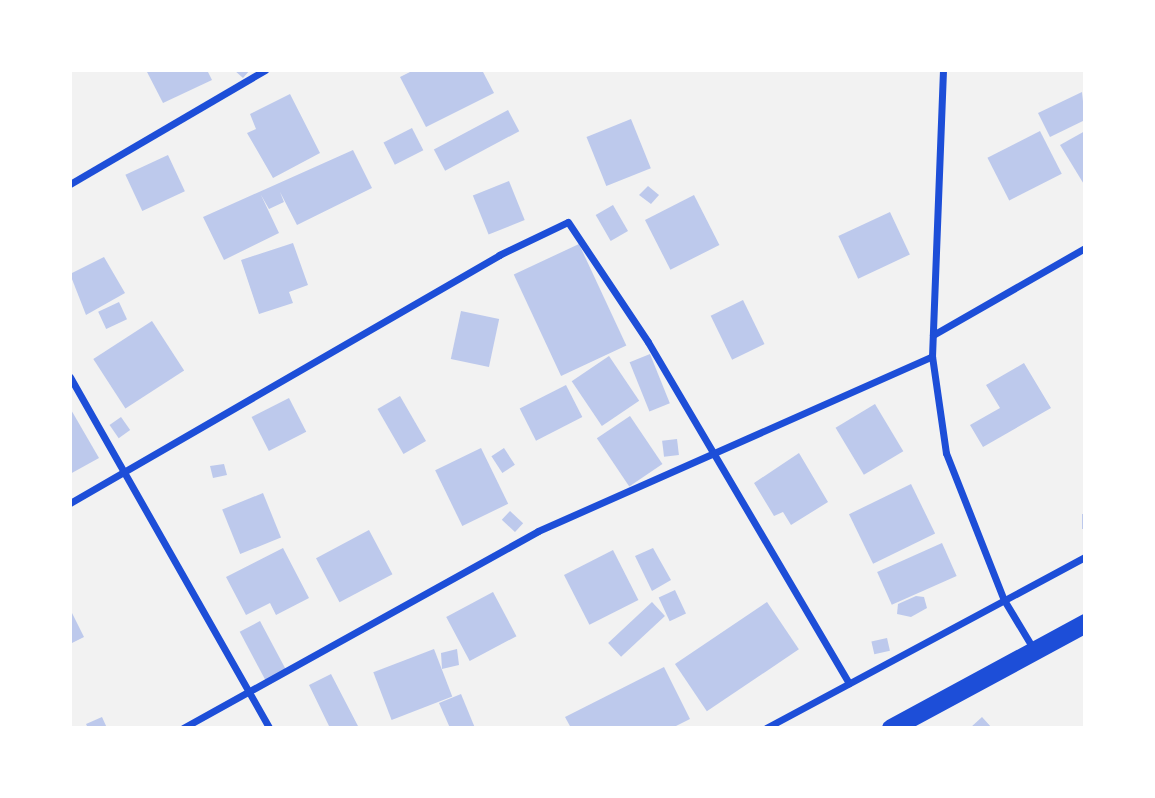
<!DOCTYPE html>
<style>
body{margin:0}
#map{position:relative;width:1155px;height:798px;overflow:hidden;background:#f2f2f2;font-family:Raleway,sans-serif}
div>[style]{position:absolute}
.building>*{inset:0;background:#bdc9ec;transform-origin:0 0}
.minor>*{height:7px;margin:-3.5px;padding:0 3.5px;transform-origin:3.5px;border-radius:3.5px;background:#1d4ed8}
.trunk>*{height:19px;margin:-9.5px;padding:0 9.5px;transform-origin:9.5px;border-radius:9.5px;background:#1d4ed8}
span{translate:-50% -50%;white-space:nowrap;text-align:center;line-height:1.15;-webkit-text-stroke:7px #fff;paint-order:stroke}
.frame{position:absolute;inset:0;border:72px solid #fff;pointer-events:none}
</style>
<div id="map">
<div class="building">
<i style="clip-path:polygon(146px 70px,207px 70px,212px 80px,163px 103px)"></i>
<i style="clip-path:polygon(234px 70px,250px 70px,243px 78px)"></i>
<i style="clip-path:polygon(414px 70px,482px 70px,494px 93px,426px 127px,400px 77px)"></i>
<i style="clip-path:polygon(1082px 92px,1085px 120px,1050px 137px,1038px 113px)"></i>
<i style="clip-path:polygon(290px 94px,320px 153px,273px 178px,247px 133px,256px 129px,250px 114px)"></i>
<i style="left:508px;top:110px;width:24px;height:84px;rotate:62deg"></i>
<i style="left:631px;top:119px;width:53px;height:48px;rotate:68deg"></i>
<i style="left:412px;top:128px;width:25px;height:32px;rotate:63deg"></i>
<i style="left:1040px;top:131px;width:48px;height:59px;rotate:63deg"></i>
<i style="clip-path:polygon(1085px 131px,1085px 186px,1060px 145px)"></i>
<i style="clip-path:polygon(353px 150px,372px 188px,297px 225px,280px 192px,284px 202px,269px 209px,261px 195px,279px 233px,224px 260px,203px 217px)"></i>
<i style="left:168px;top:155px;width:40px;height:47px;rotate:65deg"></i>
<i style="left:509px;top:181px;width:42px;height:39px;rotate:68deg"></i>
<i style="clip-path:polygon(648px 186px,659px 195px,651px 204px,639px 195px)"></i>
<i style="left:694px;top:195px;width:56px;height:55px;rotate:63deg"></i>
<i style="left:613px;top:205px;width:30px;height:20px;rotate:60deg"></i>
<i style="left:890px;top:212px;width:47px;height:57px;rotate:65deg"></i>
<i style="clip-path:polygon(293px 243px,308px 285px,289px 292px,293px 303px,259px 314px,241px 260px)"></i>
<i style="left:579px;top:244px;width:112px;height:72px;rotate:65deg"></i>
<i style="clip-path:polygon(104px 257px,125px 293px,86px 315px,70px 274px)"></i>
<i style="left:743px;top:300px;width:49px;height:36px;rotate:64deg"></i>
<i style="left:119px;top:302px;width:19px;height:23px;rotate:65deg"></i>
<i style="left:461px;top:311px;width:39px;height:49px;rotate:12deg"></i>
<i style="left:152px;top:321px;width:59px;height:70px;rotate:57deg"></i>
<i style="left:650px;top:354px;width:53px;height:22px;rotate:68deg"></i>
<i style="left:609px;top:356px;width:54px;height:45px;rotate:56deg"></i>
<i style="clip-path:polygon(1024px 363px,1051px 408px,983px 447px,970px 425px,1000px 408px,986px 385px)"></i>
<i style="left:566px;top:385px;width:36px;height:52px;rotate:63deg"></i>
<i style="left:400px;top:396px;width:52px;height:26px;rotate:60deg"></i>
<i style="left:289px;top:398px;width:38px;height:42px;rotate:63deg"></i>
<i style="left:875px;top:404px;width:55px;height:46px;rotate:59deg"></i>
<i style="clip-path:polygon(70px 408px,99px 458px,70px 474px)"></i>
<i style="left:630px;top:416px;width:58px;height:40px;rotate:56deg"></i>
<i style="left:121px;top:417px;width:16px;height:14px;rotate:55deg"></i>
<i style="left:677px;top:439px;width:16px;height:15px;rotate:83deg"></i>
<i style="left:481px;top:448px;width:62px;height:51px;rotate:64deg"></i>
<i style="left:504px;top:448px;width:20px;height:15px;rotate:57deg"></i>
<i style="clip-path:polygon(799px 453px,828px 502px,791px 525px,783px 512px,774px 516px,754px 483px)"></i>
<i style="clip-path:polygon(224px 464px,227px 475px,213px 478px,210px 466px)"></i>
<i style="left:911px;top:484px;width:55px;height:69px;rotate:64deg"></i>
<i style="left:263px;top:493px;width:48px;height:44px;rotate:68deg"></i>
<i style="left:510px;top:511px;width:18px;height:12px;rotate:43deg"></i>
<i style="left:1082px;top:514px;width:3px;height:15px"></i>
<i style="left:369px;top:530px;width:50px;height:60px;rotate:62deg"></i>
<i style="left:942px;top:543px;width:36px;height:71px;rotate:66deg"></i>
<i style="clip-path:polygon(283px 548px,309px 598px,276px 615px,270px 603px,246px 615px,226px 577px)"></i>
<i style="clip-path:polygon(653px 548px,671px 580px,652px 591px,635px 556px)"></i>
<i style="left:613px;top:550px;width:56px;height:55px;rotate:63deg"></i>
<i style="left:675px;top:590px;width:26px;height:18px;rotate:65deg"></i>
<i style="left:493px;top:592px;width:50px;height:53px;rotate:62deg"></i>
<i style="clip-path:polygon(916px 596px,924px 597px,927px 608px,911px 617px,897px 614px,898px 604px)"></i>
<i style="left:652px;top:602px;width:19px;height:60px;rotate:47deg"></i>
<i style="left:767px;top:602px;width:57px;height:111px;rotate:56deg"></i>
<i style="clip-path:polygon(70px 609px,84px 637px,70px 644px)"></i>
<i style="left:260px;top:621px;width:55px;height:23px;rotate:62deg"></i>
<i style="left:887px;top:638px;width:13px;height:16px;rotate:77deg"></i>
<i style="left:434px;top:649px;width:51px;height:65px;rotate:69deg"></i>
<i style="clip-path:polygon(457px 649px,459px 665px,442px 669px,441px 653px)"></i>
<i style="clip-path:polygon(664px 667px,690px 719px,672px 728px,571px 728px,565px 717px)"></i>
<i style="clip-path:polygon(331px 674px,359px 728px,324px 728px,329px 726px,309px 685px)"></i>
<i style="clip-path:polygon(461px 694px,475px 728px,450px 728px,439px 703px)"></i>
<i style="clip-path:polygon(102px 717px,107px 728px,88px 728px,86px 724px)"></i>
<i style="clip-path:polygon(982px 717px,992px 728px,970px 728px)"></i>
</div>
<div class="minor">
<i style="left:943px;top:70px;width:286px;rotate:92.2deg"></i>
<i style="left:932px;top:356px;width:98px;rotate:81.8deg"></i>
<i style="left:946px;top:453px;width:158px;rotate:68.5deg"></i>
<i style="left:1004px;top:600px;width:56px;rotate:58.9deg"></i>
<i style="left:70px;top:184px;width:226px;rotate:-30.3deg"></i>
<i style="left:933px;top:335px;width:175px;rotate:-29.8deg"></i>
<i style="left:70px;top:377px;width:403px;rotate:60.4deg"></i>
<i style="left:70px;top:503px;width:496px;rotate:-30deg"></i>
<i style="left:499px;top:255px;width:76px;rotate:-25.6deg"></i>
<i style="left:568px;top:222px;width:144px;rotate:56.3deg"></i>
<i style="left:648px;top:342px;width:396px;rotate:59.5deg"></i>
<i style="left:183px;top:728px;width:406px;rotate:-29deg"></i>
<i style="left:538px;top:531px;width:431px;rotate:-23.9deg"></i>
<i style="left:766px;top:728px;width:362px;rotate:-28.2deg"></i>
</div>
<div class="trunk">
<i style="left:891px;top:728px;width:221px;rotate:-28.4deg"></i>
</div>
<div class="frame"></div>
</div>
